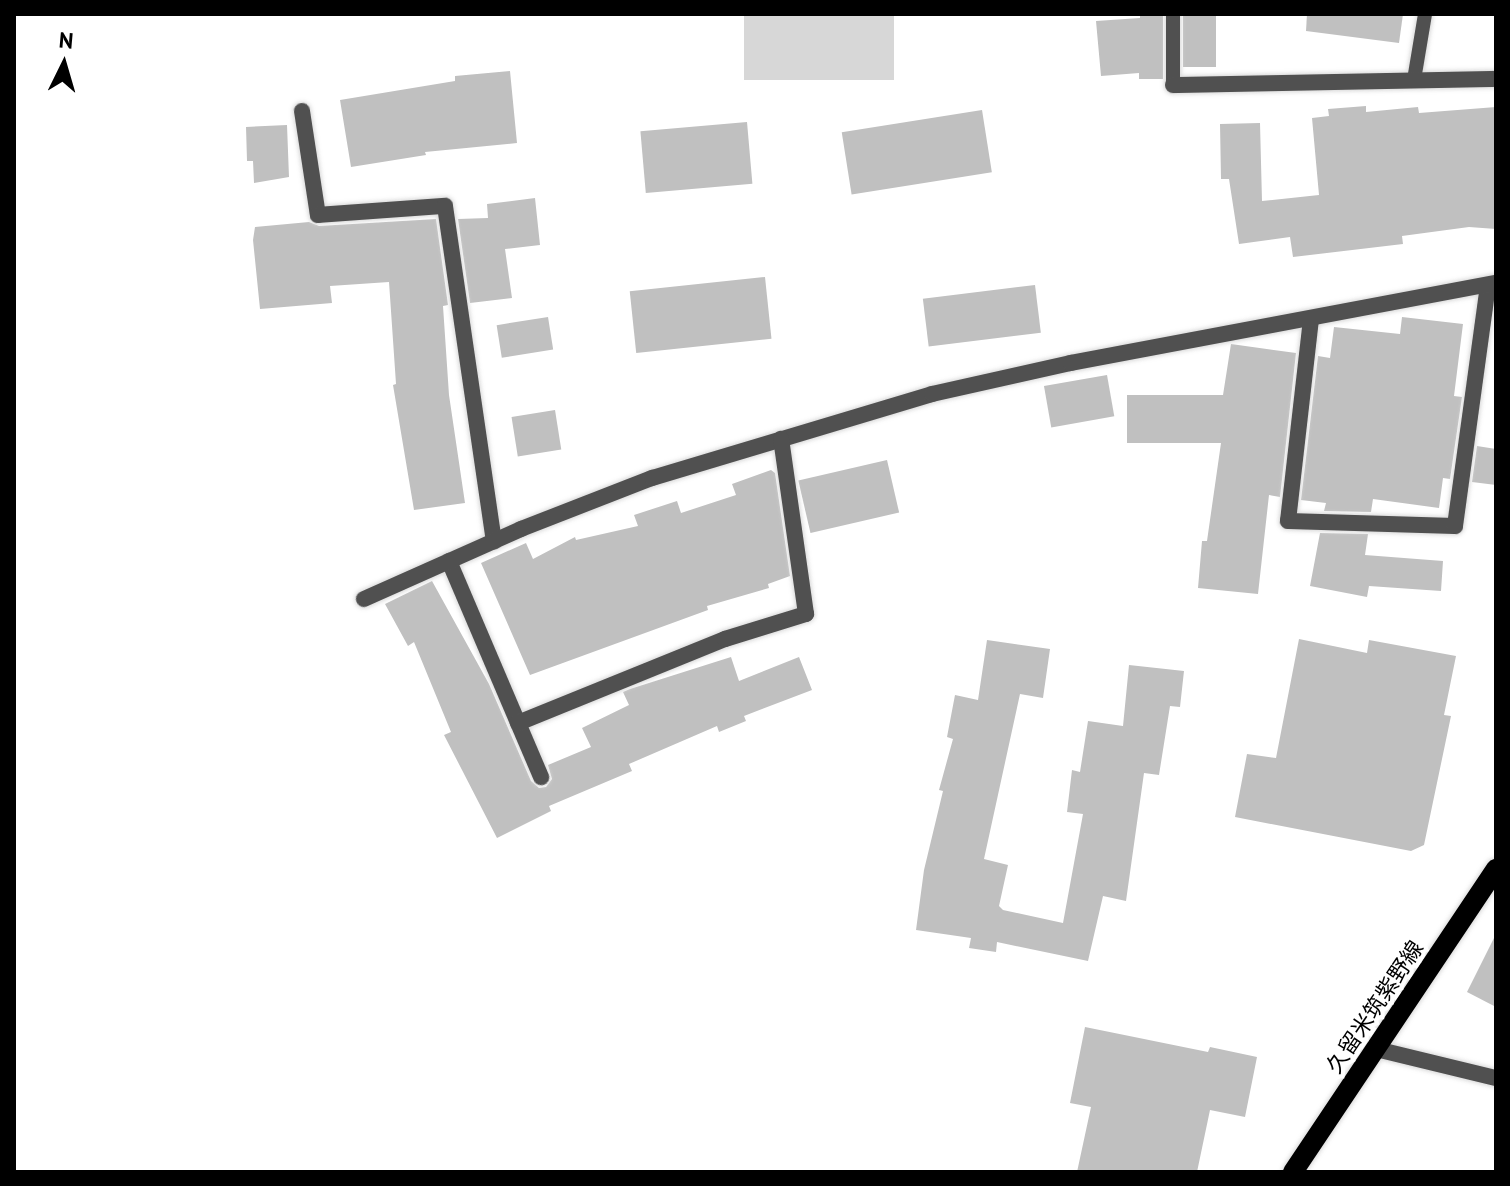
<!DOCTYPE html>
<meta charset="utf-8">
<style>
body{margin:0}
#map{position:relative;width:1510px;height:1186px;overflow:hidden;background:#fff;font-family:"PT Sans","Noto Sans JP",sans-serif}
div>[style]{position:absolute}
.green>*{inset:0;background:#d7d7d7;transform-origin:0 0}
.building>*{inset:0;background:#c0c0c0;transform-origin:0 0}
.roads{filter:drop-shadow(0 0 2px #dbdbdb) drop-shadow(0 0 2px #dbdbdb)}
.lane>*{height:14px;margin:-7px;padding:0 7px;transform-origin:7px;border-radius:7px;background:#505050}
.street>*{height:16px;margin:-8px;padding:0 8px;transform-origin:8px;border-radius:8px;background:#505050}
.primary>*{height:20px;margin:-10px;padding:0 10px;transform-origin:10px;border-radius:10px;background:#000}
span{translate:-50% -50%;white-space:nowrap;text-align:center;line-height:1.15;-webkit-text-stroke:8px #fff;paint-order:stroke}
.street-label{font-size:22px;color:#000}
.frame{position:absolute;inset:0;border:16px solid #000;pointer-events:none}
.north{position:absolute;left:24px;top:24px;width:80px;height:80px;-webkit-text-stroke:6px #fff;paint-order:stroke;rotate:5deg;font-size:22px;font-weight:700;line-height:32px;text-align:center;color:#000}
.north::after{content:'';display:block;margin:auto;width:28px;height:36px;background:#000;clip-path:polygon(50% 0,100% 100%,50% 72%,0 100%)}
</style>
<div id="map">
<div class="green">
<i style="left:744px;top:14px;width:150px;height:66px"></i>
</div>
<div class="building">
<i style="clip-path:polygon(1140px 14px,1163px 14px,1163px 79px,1139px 79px,1139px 73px,1101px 76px,1096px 21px,1140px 18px)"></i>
<i style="left:1183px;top:14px;width:33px;height:53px"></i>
<i style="clip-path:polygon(1307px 14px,1403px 14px,1399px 43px,1306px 31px)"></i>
<i style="clip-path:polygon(510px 71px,517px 143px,425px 152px,426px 155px,351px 167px,340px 100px,455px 81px,455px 76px)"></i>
<i style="clip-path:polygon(1366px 106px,1366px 112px,1418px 107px,1419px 113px,1496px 107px,1496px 229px,1469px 227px,1402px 236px,1403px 244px,1293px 257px,1290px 237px,1239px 244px,1229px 179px,1221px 179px,1220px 124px,1260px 123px,1262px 201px,1319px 195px,1312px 118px,1329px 116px,1328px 109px)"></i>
<i style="left:982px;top:110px;width:63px;height:142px;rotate:81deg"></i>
<i style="left:747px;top:122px;width:62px;height:107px;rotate:85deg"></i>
<i style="clip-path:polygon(287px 125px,289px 177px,254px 183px,253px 161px,247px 161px,246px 127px)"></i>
<i style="clip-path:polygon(535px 198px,540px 245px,505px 249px,512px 298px,470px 303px,458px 219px,488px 218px,487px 204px)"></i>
<i style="clip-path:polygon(436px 219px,448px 305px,443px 306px,449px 395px,465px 503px,414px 510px,393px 385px,396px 384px,389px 282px,330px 286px,332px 303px,260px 309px,253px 240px,255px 227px,309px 222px,319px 226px)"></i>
<i style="left:765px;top:277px;width:62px;height:136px;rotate:84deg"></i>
<i style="left:1035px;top:285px;width:48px;height:113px;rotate:83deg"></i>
<i style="left:548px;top:317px;width:33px;height:52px;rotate:81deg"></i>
<i style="clip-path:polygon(1402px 317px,1463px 324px,1454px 396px,1462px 397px,1450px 479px,1443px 478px,1439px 508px,1373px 499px,1371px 512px,1324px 511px,1326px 503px,1301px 500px,1318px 356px,1330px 358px,1334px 327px,1400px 334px)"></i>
<i style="clip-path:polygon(1231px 344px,1296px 353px,1280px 497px,1269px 495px,1258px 594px,1198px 588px,1202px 541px,1207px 541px,1221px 443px,1127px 443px,1127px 395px,1223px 395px)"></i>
<i style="left:1107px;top:375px;width:42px;height:64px;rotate:80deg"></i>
<i style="left:555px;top:410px;width:40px;height:44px;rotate:81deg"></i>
<i style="clip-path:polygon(1477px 446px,1496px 449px,1496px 485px,1472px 482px)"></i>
<i style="left:887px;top:460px;width:54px;height:91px;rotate:77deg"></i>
<i style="clip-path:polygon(771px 470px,775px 473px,790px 576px,768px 584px,769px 588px,707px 606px,708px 610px,530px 675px,481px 563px,526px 543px,533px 559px,575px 537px,576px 540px,638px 526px,634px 515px,677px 501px,681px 513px,736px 495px,732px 484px)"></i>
<i style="clip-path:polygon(1320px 533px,1368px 534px,1365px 555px,1443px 561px,1441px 591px,1369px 586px,1367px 597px,1310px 586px)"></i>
<i style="clip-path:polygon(432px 581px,489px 684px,531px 781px,539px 788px,546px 787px,552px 779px,548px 765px,591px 747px,582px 728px,629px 705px,623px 692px,630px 689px,731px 657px,739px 681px,799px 657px,812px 690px,744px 716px,746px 721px,719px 732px,717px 726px,629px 764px,632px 771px,549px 806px,551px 811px,497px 838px,444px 735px,451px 732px,414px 642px,408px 646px,385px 604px)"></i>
<i style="clip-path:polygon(1299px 639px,1367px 653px,1369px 640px,1456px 656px,1444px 715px,1451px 716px,1424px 845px,1411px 851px,1235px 817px,1247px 754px,1276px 758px)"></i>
<i style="clip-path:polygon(987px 640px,1050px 649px,1043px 698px,1020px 694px,984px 859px,1008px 865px,999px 906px,1003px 910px,1063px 923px,1083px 814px,1067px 812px,1072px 770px,1080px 772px,1088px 721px,1123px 726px,1129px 665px,1184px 671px,1180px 707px,1170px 706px,1159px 775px,1144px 773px,1126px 901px,1103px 896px,1088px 961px,997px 942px,996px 952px,969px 948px,971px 938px,916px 930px,924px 870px,943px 791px,939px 790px,953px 739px,947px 737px,955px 695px,978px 700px)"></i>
<i style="clip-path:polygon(1496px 934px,1496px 1007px,1467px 992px)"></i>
<i style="clip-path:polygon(1085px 1027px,1208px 1052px,1210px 1047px,1257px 1057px,1245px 1117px,1210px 1110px,1197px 1172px,1077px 1172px,1091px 1107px,1070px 1103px)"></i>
</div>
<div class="roads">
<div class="lane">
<i style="left:1173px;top:14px;width:71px;rotate:90deg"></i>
<i style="left:1414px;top:80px;width:67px;rotate:-80.5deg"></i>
</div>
<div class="street">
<i style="left:1173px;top:85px;width:323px;rotate:-1.1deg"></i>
<i style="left:302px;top:111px;width:105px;rotate:81.3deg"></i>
<i style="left:318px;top:215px;width:127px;rotate:-4.1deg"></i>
<i style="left:445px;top:206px;width:339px;rotate:81.7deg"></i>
<i style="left:1311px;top:319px;width:203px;rotate:96.5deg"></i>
<i style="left:1288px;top:521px;width:167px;rotate:1.7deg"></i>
<i style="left:1455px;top:526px;width:243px;rotate:-82.2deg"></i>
<i style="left:449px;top:561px;width:235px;rotate:66.9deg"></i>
<i style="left:364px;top:599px;width:172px;rotate:-24deg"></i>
<i style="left:521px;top:529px;width:141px;rotate:-21.3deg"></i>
<i style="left:652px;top:478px;width:292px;rotate:-16.7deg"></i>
<i style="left:932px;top:394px;width:142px;rotate:-12.6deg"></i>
<i style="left:1071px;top:363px;width:432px;rotate:-10.7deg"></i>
<i style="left:518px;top:723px;width:223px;rotate:-22.1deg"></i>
<i style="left:725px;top:639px;width:85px;rotate:-17.2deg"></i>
<i style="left:806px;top:614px;width:177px;rotate:-98.1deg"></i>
<i style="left:1376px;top:1049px;width:123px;rotate:13.6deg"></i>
</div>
<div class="primary">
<i style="left:1293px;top:1172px;width:365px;rotate:-56.2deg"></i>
</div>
</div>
<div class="street-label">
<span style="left:1375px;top:1007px;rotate:-56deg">久留米筑紫野線</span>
</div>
<div class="frame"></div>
<div class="north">N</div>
</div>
